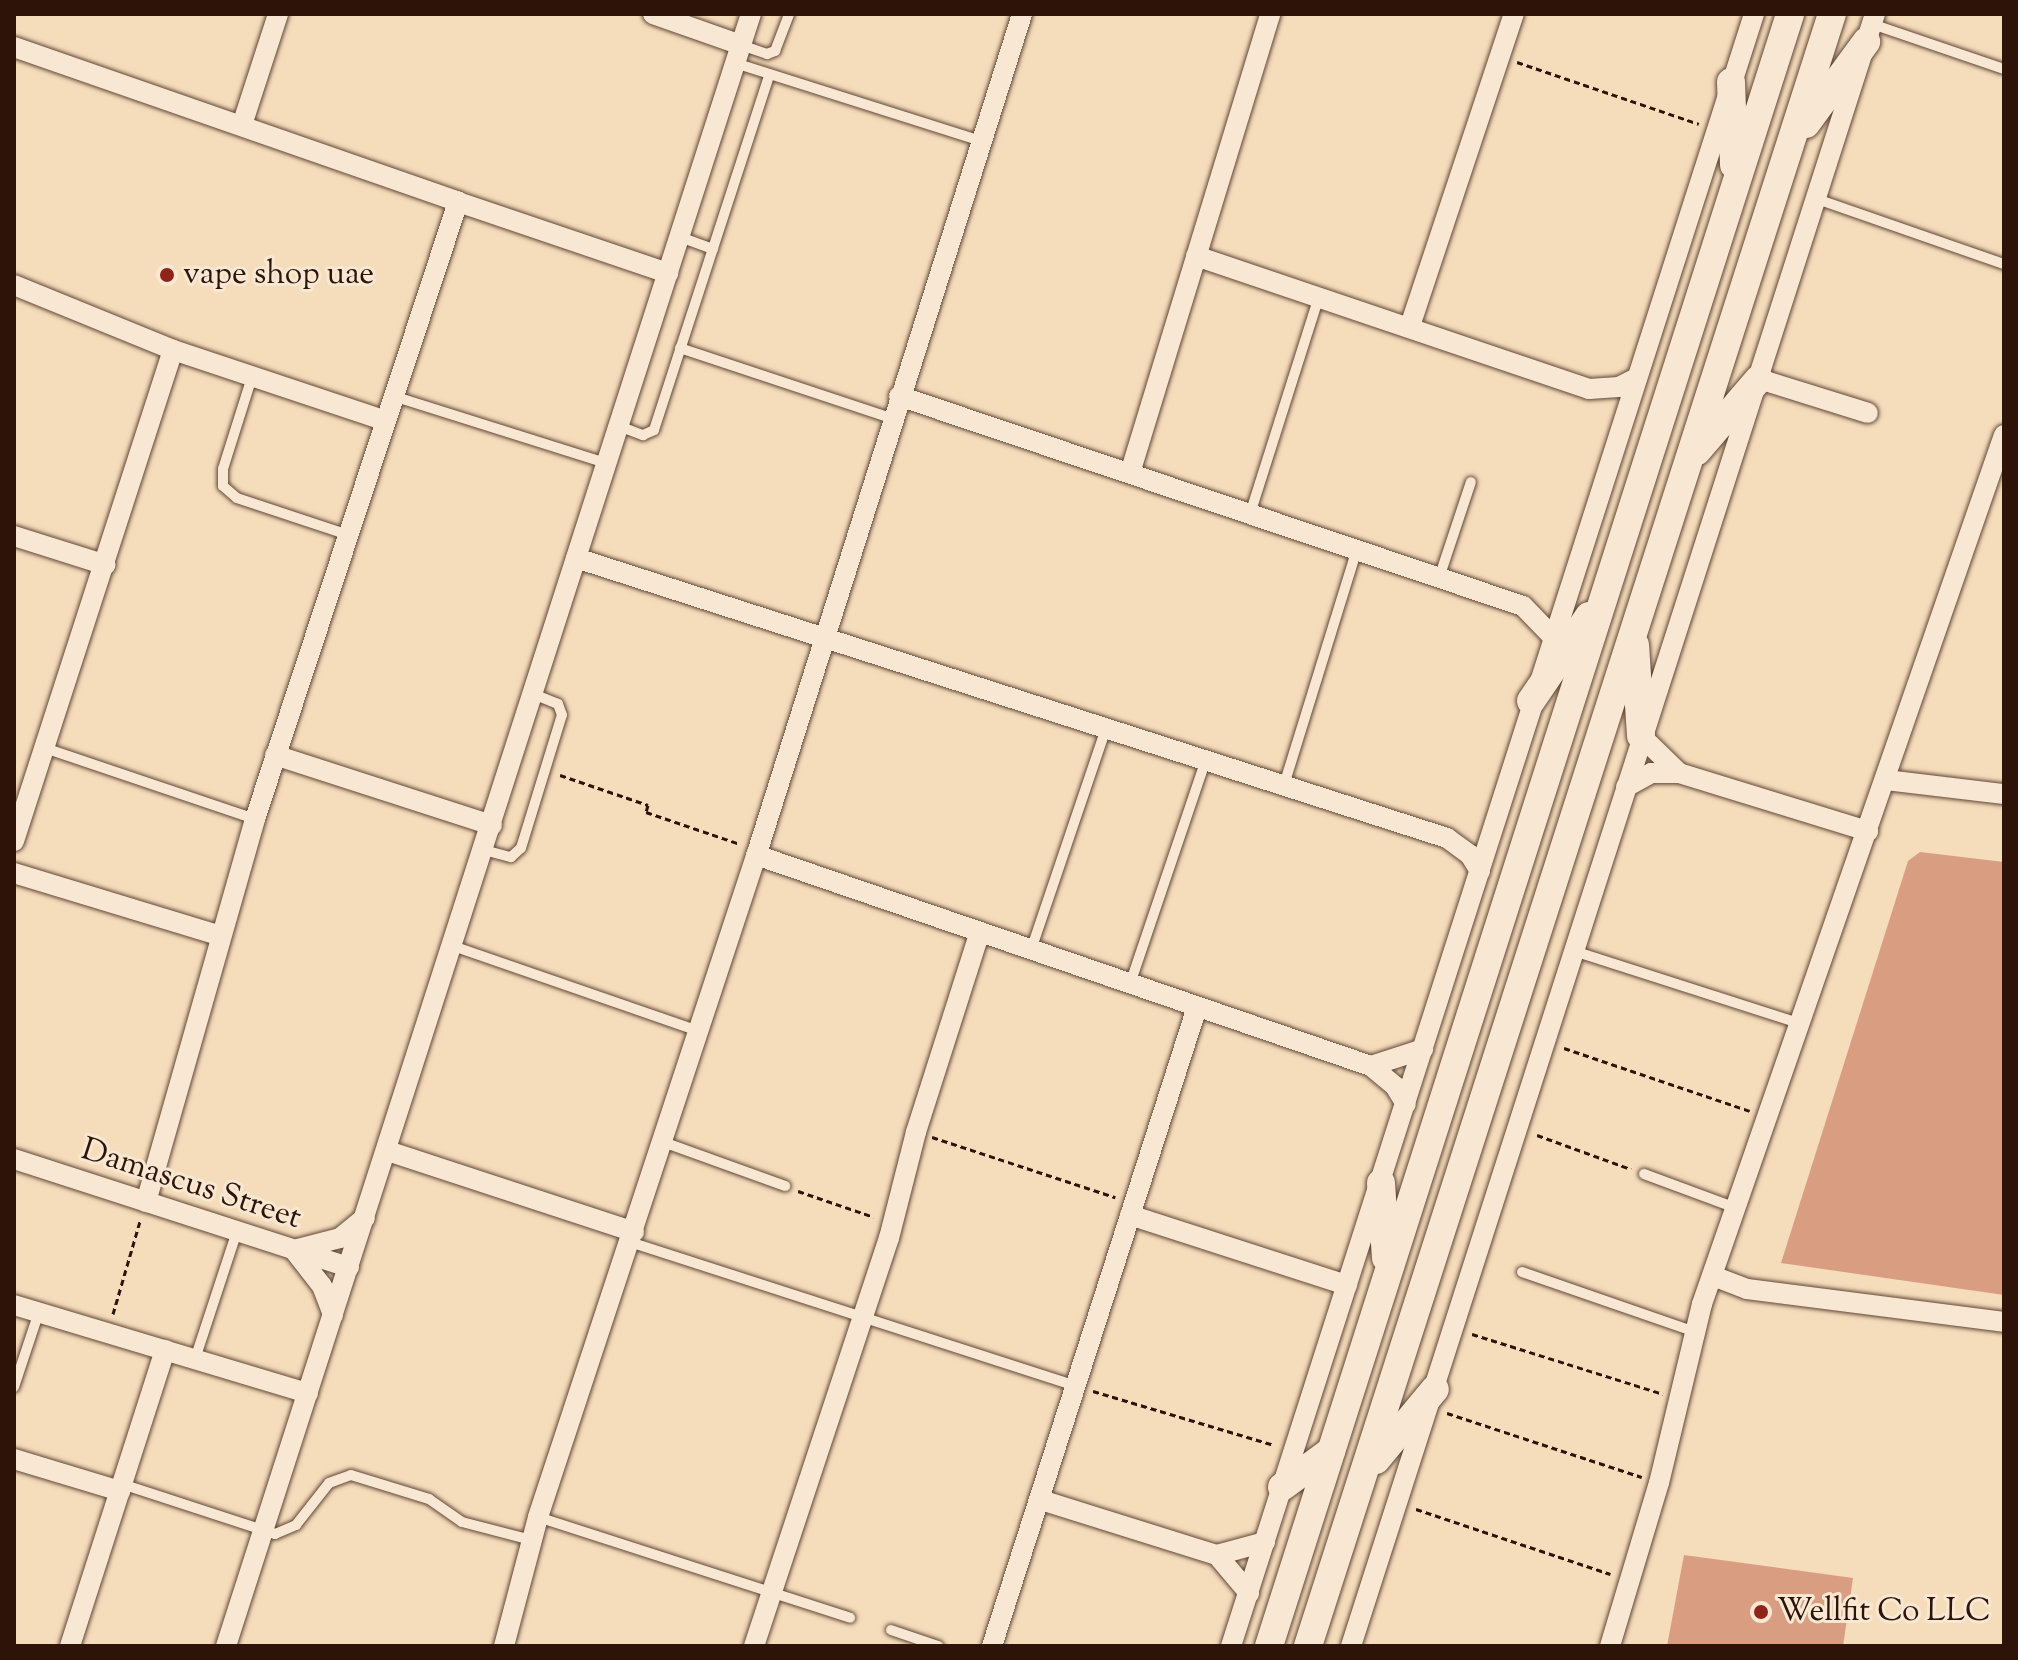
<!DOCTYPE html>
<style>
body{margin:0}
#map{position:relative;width:2018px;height:1660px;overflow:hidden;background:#f5dcbb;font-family:"Sorts Mill Goudy",serif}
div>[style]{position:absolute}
.building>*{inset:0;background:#d99e81}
.path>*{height:3px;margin-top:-1.5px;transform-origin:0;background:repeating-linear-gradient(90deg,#2e1408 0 6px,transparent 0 10px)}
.roads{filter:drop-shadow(0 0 2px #604635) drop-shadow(0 0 2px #604635)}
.service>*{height:10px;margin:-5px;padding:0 5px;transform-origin:5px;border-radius:5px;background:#f8e8d3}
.minor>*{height:20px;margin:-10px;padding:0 10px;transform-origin:10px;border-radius:10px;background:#f8e8d3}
.secondary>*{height:28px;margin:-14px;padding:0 14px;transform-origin:14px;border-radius:14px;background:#f8e8d3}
.dots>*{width:22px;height:22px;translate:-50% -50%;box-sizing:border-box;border:4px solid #f8e8d3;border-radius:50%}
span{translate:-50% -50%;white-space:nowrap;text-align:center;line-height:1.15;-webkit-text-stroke:6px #f8e8d3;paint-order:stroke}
.poi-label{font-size:32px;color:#2e1408}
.left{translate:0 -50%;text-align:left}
.street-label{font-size:32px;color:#2e1408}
.frame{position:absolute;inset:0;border:16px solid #2e1408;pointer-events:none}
</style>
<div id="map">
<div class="building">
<i style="clip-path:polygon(1920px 852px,2004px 862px,2004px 1295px,1781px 1263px,1908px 861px)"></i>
<i style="clip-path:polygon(1684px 1555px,1853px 1578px,1843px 1646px,1667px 1646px)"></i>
</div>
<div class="path">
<i style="left:1517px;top:62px;width:192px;rotate:18.8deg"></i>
<i style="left:560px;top:775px;width:93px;rotate:18.8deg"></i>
<i style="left:648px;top:805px;width:7px;rotate:106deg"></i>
<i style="left:646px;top:812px;width:99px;rotate:18.8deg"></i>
<i style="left:1564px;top:1048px;width:196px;rotate:18.7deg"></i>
<i style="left:1537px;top:1135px;width:100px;rotate:19.9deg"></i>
<i style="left:932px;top:1137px;width:193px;rotate:18.2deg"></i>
<i style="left:798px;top:1191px;width:80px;rotate:18.9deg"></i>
<i style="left:113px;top:1314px;width:97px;rotate:-73.8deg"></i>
<i style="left:1472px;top:1334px;width:200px;rotate:17.4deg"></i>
<i style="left:1093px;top:1391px;width:189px;rotate:16.6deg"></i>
<i style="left:1447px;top:1413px;width:205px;rotate:18.2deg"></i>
<i style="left:1416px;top:1509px;width:205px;rotate:18.5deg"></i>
</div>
<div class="roads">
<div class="service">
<i style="left:1872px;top:24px;width:139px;rotate:18.8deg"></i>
<i style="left:741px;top:45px;width:28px;rotate:19deg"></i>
<i style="left:767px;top:54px;width:9px;rotate:-21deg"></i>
<i style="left:775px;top:51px;width:40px;rotate:-69deg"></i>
<i style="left:735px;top:63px;width:258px;rotate:17.6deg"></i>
<i style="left:1817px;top:199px;width:198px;rotate:19.2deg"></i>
<i style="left:680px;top:237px;width:35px;rotate:20deg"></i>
<i style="left:680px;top:348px;width:225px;rotate:18.4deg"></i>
<i style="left:252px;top:377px;width:96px;rotate:107.5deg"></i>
<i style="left:223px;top:469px;width:17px;rotate:90deg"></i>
<i style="left:223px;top:486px;width:18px;rotate:41deg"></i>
<i style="left:237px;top:498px;width:114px;rotate:18.4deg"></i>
<i style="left:393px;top:396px;width:223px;rotate:17.5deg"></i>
<i style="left:619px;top:426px;width:26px;rotate:21deg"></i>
<i style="left:643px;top:435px;width:12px;rotate:-24deg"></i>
<i style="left:654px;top:430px;width:374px;rotate:-72deg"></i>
<i style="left:1250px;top:514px;width:229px;rotate:-72.4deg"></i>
<i style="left:1439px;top:578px;width:101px;rotate:-71.6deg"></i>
<i style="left:45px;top:748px;width:222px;rotate:18.7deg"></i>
<i style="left:1284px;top:785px;width:247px;rotate:-72.8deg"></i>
<i style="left:484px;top:850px;width:28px;rotate:15deg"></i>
<i style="left:511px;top:857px;width:13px;rotate:-42deg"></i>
<i style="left:521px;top:848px;width:139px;rotate:-72.9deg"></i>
<i style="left:562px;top:715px;width:12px;rotate:-110deg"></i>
<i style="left:558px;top:704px;width:27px;rotate:-158deg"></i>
<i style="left:453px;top:946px;width:260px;rotate:19.1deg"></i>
<i style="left:1031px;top:950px;width:234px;rotate:-71.3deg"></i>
<i style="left:1574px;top:951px;width:238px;rotate:17.8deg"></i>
<i style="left:1130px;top:984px;width:237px;rotate:-71.3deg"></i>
<i style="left:663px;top:1142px;width:130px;rotate:19.8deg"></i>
<i style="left:1644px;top:1174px;width:98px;rotate:20.3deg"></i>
<i style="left:630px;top:1242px;width:468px;rotate:17.9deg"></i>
<i style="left:1522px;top:1272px;width:183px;rotate:19.1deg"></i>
<i style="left:195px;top:1359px;width:135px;rotate:-71.8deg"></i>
<i style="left:14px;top:1387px;width:79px;rotate:-71.6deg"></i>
<i style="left:122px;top:1484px;width:161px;rotate:18.1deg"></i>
<i style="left:275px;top:1534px;width:23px;rotate:-23deg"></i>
<i style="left:296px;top:1525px;width:53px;rotate:-51.8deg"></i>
<i style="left:329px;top:1483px;width:23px;rotate:-20deg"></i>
<i style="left:351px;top:1475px;width:82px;rotate:17.1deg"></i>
<i style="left:429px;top:1499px;width:40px;rotate:34.9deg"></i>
<i style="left:462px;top:1522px;width:71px;rotate:14.6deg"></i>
<i style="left:538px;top:1517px;width:328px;rotate:17.9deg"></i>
<i style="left:891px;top:1630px;width:50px;rotate:18.8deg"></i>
</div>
<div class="minor">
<i style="left:653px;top:14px;width:93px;rotate:19.4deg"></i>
<i style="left:14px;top:47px;width:470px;rotate:19.2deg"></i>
<i style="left:242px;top:125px;width:117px;rotate:-72deg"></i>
<i style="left:1196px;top:256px;width:415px;rotate:18.7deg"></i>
<i style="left:1589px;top:389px;width:30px;rotate:-4deg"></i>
<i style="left:1619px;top:387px;width:20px;rotate:-27deg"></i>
<i style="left:14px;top:285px;width:172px;rotate:22.2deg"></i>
<i style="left:173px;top:350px;width:221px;rotate:18.4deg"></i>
<i style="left:1410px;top:326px;width:329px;rotate:-71.6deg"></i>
<i style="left:1759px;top:379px;width:114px;rotate:17.3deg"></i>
<i style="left:899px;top:396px;width:658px;rotate:18.6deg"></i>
<i style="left:1523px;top:606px;width:45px;rotate:45.9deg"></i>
<i style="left:1130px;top:473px;width:480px;rotate:-73deg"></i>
<i style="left:14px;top:536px;width:96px;rotate:17.5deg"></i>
<i style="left:576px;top:558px;width:915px;rotate:17.82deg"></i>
<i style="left:1447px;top:838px;width:29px;rotate:36deg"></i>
<i style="left:1470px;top:855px;width:19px;rotate:58deg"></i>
<i style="left:1641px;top:736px;width:53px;rotate:44.2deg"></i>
<i style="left:275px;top:755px;width:228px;rotate:17.9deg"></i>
<i style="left:1886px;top:780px;width:119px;rotate:6.8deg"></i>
<i style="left:1626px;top:787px;width:29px;rotate:-29deg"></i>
<i style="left:1651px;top:773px;width:28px"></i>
<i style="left:1679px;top:773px;width:198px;rotate:17.1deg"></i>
<i style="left:14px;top:841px;width:516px;rotate:-72.06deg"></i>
<i style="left:756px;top:855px;width:650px;rotate:18.94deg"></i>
<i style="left:1371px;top:1066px;width:31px;rotate:40deg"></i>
<i style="left:1395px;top:1086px;width:21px;rotate:59deg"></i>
<i style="left:14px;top:873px;width:216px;rotate:16.9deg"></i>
<i style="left:1371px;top:1066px;width:55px;rotate:-18.1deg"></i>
<i style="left:388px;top:1151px;width:259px;rotate:18.2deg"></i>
<i style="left:14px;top:1159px;width:352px;rotate:17.9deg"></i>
<i style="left:146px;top:1202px;width:398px;rotate:-74.1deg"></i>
<i style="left:255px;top:819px;width:650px;rotate:-71.79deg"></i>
<i style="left:458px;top:202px;width:222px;rotate:18.7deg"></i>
<i style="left:1130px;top:1215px;width:228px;rotate:17.9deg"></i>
<i style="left:298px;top:1249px;width:43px;rotate:-14.7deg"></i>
<i style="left:340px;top:1238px;width:32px;rotate:-39deg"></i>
<i style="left:294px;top:1250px;width:46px;rotate:52.1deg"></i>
<i style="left:322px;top:1286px;width:31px;rotate:69deg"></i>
<i style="left:1713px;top:1276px;width:36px;rotate:21deg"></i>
<i style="left:1747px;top:1289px;width:259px;rotate:7.3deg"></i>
<i style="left:14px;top:1305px;width:307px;rotate:16.7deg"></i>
<i style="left:14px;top:1459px;width:111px;rotate:16.8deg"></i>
<i style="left:1041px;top:1500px;width:184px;rotate:17.4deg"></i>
<i style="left:1217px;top:1555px;width:50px;rotate:49.9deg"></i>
<i style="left:1217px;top:1555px;width:50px;rotate:-15.2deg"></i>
<i style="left:70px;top:1646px;width:311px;rotate:-72.2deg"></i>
<i style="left:226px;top:1646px;width:1714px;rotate:-72.17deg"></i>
<i style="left:504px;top:1646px;width:133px;rotate:-75.2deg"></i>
<i style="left:538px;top:1517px;width:702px;rotate:-71.75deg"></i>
<i style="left:758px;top:850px;width:877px;rotate:-72.47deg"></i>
<i style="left:754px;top:1646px;width:430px;rotate:-71.7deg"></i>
<i style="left:889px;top:1238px;width:109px;rotate:-75.7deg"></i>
<i style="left:916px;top:1132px;width:210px;rotate:-72.3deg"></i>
<i style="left:992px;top:1646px;width:671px;rotate:-72.21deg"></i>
<i style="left:1231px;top:1646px;width:1714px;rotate:-72.23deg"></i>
<i style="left:1351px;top:1646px;width:1714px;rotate:-72.2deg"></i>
<i style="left:1610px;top:1646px;width:170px;rotate:-73.3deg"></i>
<i style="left:1659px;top:1483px;width:184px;rotate:-76.5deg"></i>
<i style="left:1702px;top:1304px;width:920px;rotate:-70.84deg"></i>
</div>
<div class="secondary">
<i style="left:1731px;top:82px;width:83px;rotate:87.9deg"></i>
<i style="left:1806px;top:124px;width:102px;rotate:-53.8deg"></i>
<i style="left:1697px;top:451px;width:95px;rotate:-49.3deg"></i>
<i style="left:1635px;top:645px;width:91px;rotate:86.2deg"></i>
<i style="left:1531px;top:701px;width:103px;rotate:-55.7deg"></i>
<i style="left:1381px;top:1183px;width:75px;rotate:86.2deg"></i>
<i style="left:1376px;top:1460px;width:92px;rotate:-50.3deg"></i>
<i style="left:1282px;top:1487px;width:61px;rotate:-36.3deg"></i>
<i style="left:1269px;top:1646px;width:1713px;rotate:-72.29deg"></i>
<i style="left:1308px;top:1646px;width:1714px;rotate:-72.2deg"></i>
</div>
</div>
<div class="dots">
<i style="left:167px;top:275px;background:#8f2418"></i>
<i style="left:1761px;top:1612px;background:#8f2418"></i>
</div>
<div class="poi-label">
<span class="left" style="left:183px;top:275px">vape shop uae</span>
<span class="left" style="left:1777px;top:1612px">Wellfit Co LLC</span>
</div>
<div class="street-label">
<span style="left:191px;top:1185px;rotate:18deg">Damascus Street</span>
</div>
<div class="frame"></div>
</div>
